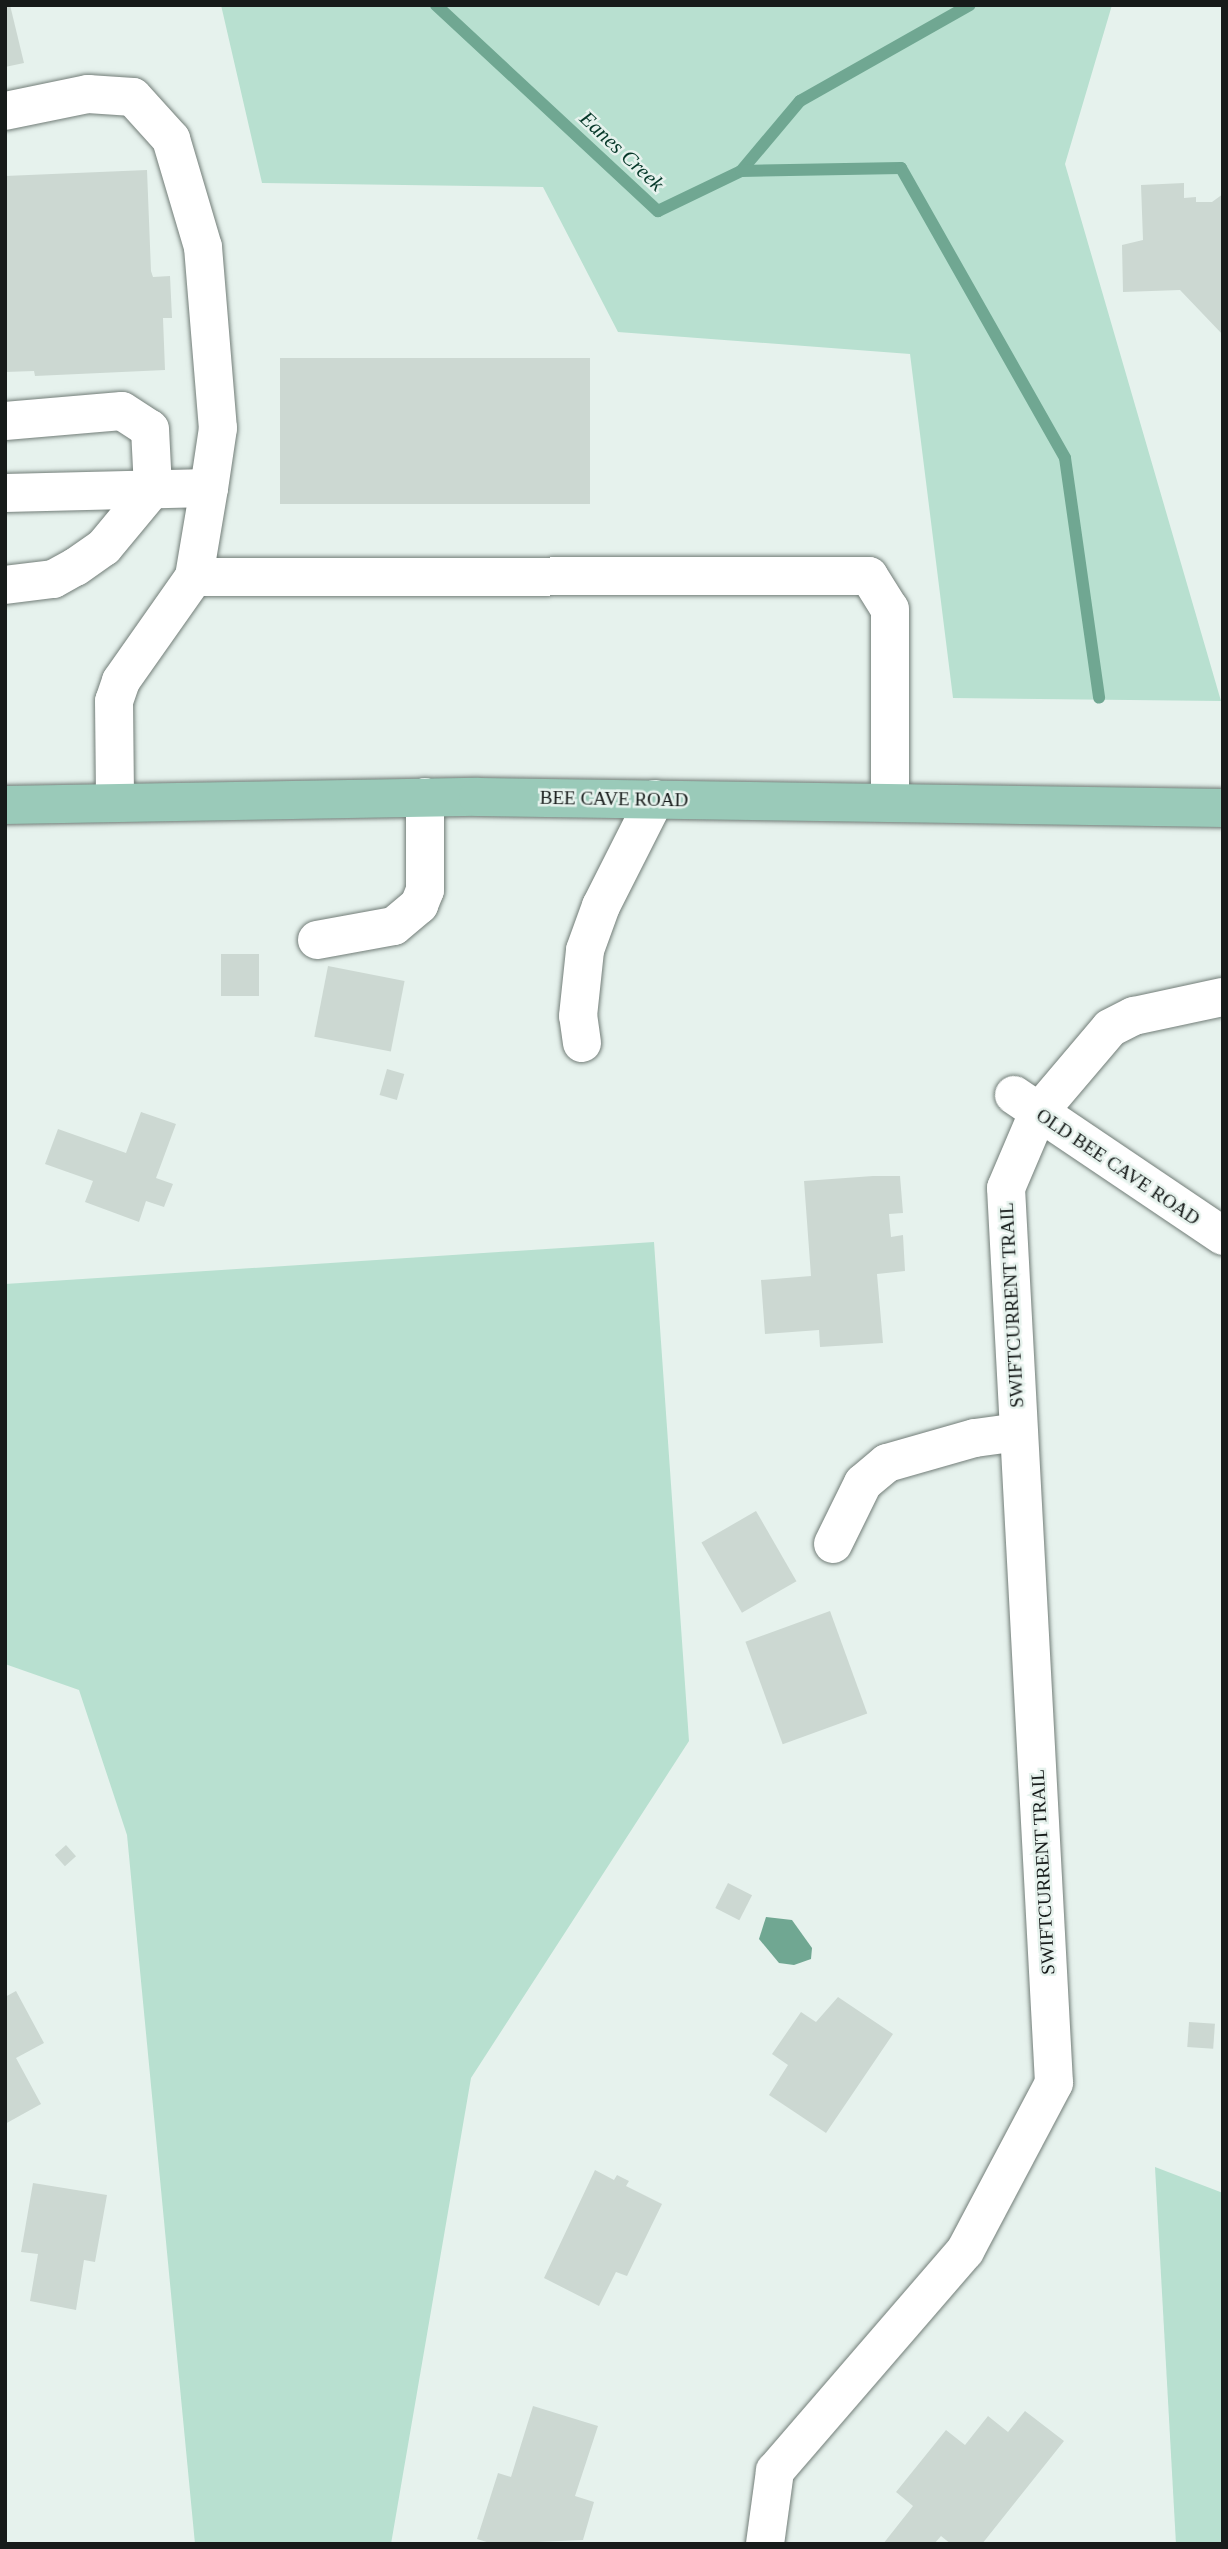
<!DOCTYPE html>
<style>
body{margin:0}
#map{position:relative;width:1228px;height:2549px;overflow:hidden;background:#e6f2ed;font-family:Georgia,serif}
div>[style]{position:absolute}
.green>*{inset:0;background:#b8e0d0}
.water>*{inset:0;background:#70a792}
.stream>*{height:12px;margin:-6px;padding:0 6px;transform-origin:6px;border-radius:6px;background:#70a792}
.building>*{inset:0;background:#ccd8d2;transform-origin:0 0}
.roads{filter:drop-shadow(0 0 2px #727d78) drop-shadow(0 0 2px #727d78)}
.minor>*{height:38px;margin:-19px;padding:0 19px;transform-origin:19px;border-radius:19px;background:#fff}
.major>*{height:38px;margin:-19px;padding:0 19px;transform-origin:19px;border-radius:19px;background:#9acab9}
span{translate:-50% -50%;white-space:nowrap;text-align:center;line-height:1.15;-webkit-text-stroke:5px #e6f2ed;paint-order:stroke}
.street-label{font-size:19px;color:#171b1a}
.water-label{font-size:21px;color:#053728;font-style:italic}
.frame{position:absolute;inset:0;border:7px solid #171b1a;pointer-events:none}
</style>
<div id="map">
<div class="green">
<i style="clip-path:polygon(221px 5px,1112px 5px,1065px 164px,1221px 701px,953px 698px,910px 354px,618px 332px,543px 187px,262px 183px)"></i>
<i style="clip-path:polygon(654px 1242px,689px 1741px,471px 2078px,391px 2544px,195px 2544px,127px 1835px,79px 1690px,5px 1664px,5px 1284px)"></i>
<i style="clip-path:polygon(1155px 2167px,1223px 2193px,1223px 2544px,1176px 2544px)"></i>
</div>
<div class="water">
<i style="clip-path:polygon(766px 1917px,792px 1920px,812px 1948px,811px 1959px,794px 1965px,779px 1963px,759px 1939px)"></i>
</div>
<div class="stream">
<i style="left:436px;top:5px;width:303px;rotate:42.9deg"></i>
<i style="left:658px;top:211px;width:92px;rotate:-25.7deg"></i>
<i style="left:741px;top:171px;width:92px;rotate:-49.9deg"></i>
<i style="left:800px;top:101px;width:195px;rotate:-29.5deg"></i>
<i style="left:741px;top:171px;width:160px;rotate:-1.1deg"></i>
<i style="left:901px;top:168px;width:333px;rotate:60.5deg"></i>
<i style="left:1065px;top:458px;width:242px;rotate:81.9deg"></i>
</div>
<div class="building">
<i style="clip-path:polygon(5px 5px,10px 5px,24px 63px,5px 67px)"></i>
<i style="clip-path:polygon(147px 170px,151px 271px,153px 277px,170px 276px,172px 318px,163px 318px,165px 370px,35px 376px,34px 371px,5px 372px,5px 176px)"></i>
<i style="clip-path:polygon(1184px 183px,1184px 198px,1196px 197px,1196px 202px,1212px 202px,1223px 194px,1223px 335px,1180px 290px,1123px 292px,1122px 245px,1143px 240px,1141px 185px)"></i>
<i style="left:280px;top:358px;width:310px;height:146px"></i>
<i style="left:259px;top:954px;width:42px;height:38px;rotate:90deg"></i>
<i style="left:328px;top:966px;width:78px;height:72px;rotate:11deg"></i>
<i style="left:387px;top:1069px;width:18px;height:27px;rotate:16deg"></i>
<i style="clip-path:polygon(141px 1112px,176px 1124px,156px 1178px,173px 1184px,164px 1207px,146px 1201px,139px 1222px,85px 1202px,93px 1181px,45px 1164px,58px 1129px,126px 1153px)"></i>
<i style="clip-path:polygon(873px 1176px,900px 1176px,903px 1213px,889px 1214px,891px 1237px,903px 1235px,905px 1271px,877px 1274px,883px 1343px,820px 1347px,819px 1330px,765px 1334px,761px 1280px,811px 1276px,804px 1181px)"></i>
<i style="left:756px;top:1511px;width:81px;height:63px;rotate:60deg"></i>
<i style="left:830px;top:1611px;width:109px;height:90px;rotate:70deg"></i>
<i style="left:66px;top:1845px;width:15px;height:15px;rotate:48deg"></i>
<i style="left:728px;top:1883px;width:27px;height:28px;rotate:27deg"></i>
<i style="clip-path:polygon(16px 1991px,44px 2043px,16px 2058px,41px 2104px,5px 2124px,5px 1997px)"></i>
<i style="clip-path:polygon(838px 1997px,893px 2034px,826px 2133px,769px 2095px,788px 2065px,772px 2054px,801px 2012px,816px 2022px)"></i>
<i style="left:1189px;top:2022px;width:26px;height:25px;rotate:4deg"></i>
<i style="clip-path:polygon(595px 2170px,614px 2180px,617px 2175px,629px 2181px,626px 2186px,662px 2204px,627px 2276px,616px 2272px,599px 2306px,544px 2278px)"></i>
<i style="clip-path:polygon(33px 2183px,107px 2195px,95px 2262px,84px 2260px,76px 2310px,30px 2301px,38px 2254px,21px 2252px)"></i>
<i style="clip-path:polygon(533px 2406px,598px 2426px,575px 2496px,594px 2502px,583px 2540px,493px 2544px,477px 2539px,498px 2473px,511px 2477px)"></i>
<i style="clip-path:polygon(1025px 2411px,1064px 2441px,982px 2544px,951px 2544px,941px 2536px,934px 2544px,883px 2544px,913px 2506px,896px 2492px,946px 2430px,965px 2445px,988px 2416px,1008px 2432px)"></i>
</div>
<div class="roads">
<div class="minor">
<i style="left:5px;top:111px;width:85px;rotate:-11.6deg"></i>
<i style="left:88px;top:94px;width:45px;rotate:3.8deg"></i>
<i style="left:133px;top:97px;width:57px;rotate:47.9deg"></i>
<i style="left:171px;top:139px;width:113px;rotate:73.5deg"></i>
<i style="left:203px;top:247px;width:182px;rotate:85.3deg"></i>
<i style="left:218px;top:428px;width:61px;rotate:98.5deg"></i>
<i style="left:209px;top:488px;width:90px;rotate:99.6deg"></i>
<i style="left:194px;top:577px;width:127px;rotate:125.1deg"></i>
<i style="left:121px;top:681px;width:21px;rotate:109deg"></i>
<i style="left:114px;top:701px;width:100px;rotate:89.4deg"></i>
<i style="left:5px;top:421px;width:117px;rotate:-4.9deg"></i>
<i style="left:122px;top:411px;width:33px;rotate:33deg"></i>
<i style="left:150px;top:429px;width:59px;rotate:87.1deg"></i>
<i style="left:153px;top:488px;width:77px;rotate:129.7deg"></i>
<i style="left:104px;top:547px;width:35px;rotate:145deg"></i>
<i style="left:75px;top:567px;width:25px;rotate:151deg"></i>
<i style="left:53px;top:579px;width:48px;rotate:172.9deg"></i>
<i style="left:5px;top:493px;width:204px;rotate:-1.4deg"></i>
<i style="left:194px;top:577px;width:675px;rotate:-0.08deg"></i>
<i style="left:869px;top:576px;width:39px;rotate:58deg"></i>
<i style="left:890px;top:609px;width:194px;rotate:90deg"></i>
<i style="left:317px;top:940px;width:78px;rotate:-10.3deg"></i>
<i style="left:394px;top:926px;width:33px;rotate:-40deg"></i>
<i style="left:419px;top:905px;width:16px;rotate:-68deg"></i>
<i style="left:425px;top:890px;width:93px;rotate:-90deg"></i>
<i style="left:582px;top:1043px;width:27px;rotate:-98deg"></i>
<i style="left:578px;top:1016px;width:66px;rotate:-83.9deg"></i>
<i style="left:585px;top:950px;width:47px;rotate:-70deg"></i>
<i style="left:601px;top:906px;width:120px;rotate:-63.2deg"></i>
<i style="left:1014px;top:1095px;width:252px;rotate:34deg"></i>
<i style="left:833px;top:1544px;width:68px;rotate:-63.8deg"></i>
<i style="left:863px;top:1483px;width:31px;rotate:-40deg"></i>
<i style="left:887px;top:1463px;width:91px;rotate:-15.9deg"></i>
<i style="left:975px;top:1438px;width:44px;rotate:-7.8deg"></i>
<i style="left:765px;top:2544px;width:74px;rotate:-82.2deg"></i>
<i style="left:775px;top:2471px;width:291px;rotate:-49.2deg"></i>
<i style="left:965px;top:2251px;width:190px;rotate:-62.1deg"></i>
<i style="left:1054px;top:2083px;width:896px;rotate:-93.07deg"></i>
<i style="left:1006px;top:1188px;width:82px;rotate:-66.9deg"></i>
<i style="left:1038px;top:1113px;width:111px;rotate:-49.7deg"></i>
<i style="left:1110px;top:1028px;width:27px;rotate:-27deg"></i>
<i style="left:1134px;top:1016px;width:91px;rotate:-12.1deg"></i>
</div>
<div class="major">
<i style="left:5px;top:805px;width:473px;rotate:-1deg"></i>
<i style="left:478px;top:797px;width:745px;rotate:0.85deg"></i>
</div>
</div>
<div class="street-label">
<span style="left:614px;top:799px;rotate:1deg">BEE CAVE ROAD</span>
<span style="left:1118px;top:1167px;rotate:34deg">OLD BEE CAVE ROAD</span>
<span style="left:1012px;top:1305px;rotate:-93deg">SWIFTCURRENT TRAIL</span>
<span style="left:1043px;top:1872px;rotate:-93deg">SWIFTCURRENT TRAIL</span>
</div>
<div class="water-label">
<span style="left:622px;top:151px;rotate:43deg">Eanes Creek</span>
</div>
<div class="frame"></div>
</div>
